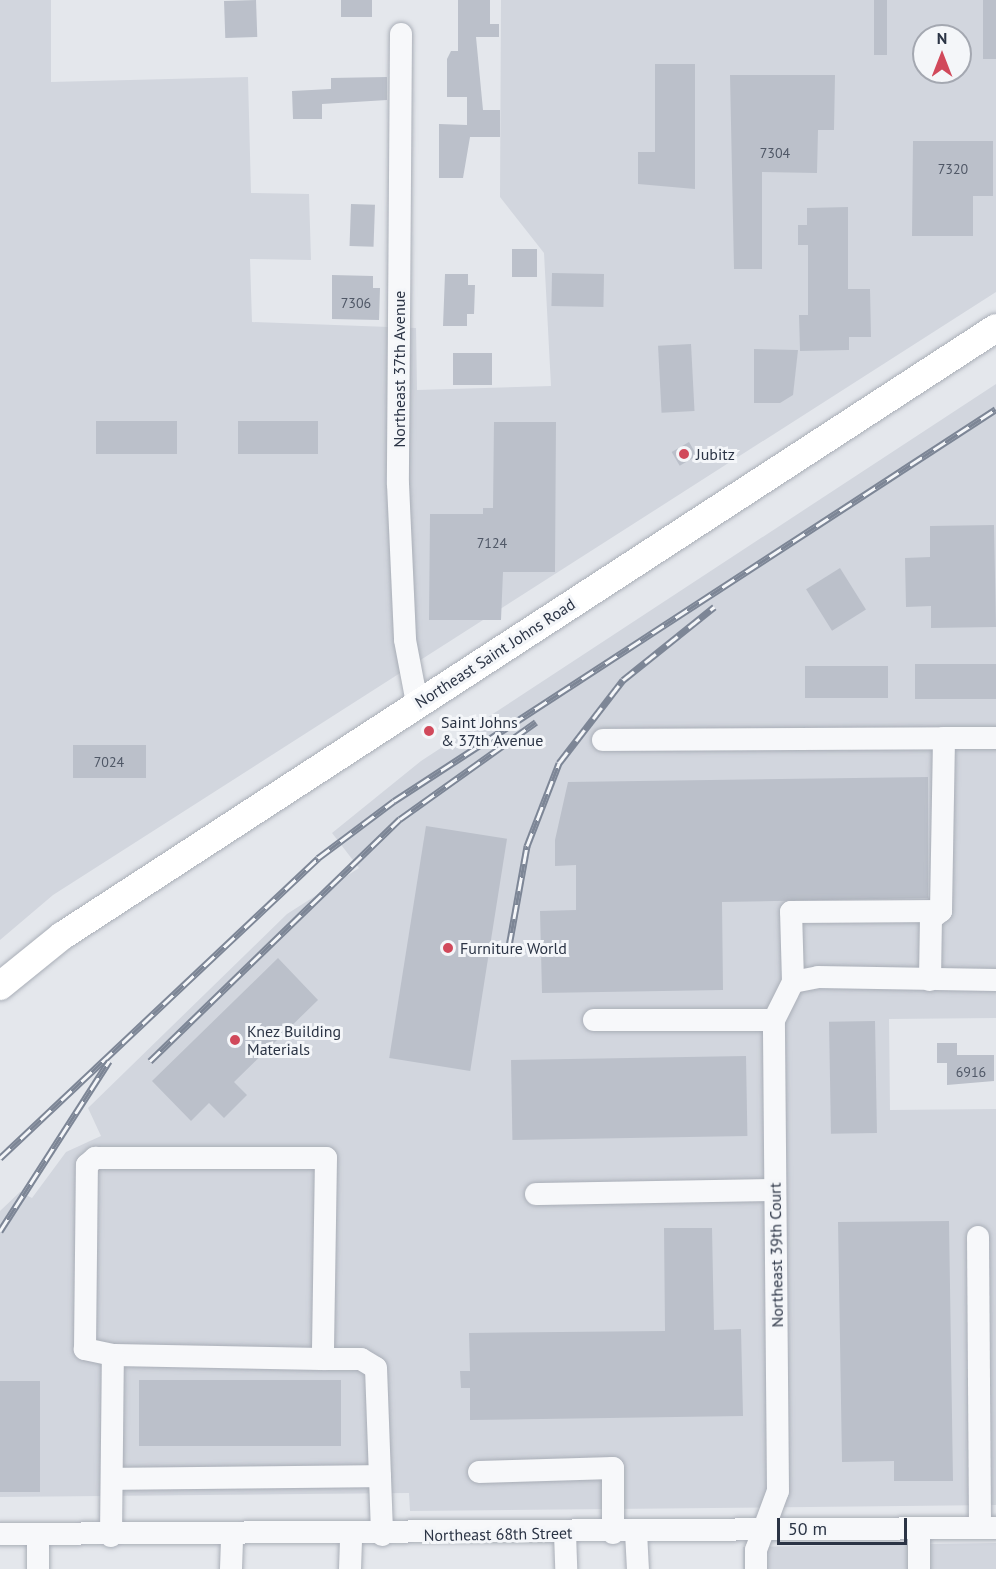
<!DOCTYPE html>
<style>
body{margin:0}
#map{position:relative;width:996px;height:1569px;overflow:hidden;background:#e4e7ec;font-family:"PT Sans",sans-serif}
div>[style]{position:absolute}
.built>*{inset:0;background:#d2d6de}
.building>*{inset:0;background:#bbc0ca;transform-origin:0 0}
.roads{filter:drop-shadow(0 0 2px #a9aeb7) drop-shadow(0 0 2px #a9aeb7)}
.minor>*{height:22px;margin:-11px;padding:0 11px;transform-origin:11px;border-radius:11px;background:#f7f8fa}
.major>*{height:28px;margin:-14px;padding:0 14px;transform-origin:14px;border-radius:14px;background:#fff}
.rail>*{height:7px;margin-top:-3.5px;transform-origin:0;background:repeating-linear-gradient(90deg,#f4f6f9 0 14px,#7d8696 0 28px);box-sizing:border-box;border-block:2px solid #7d8696}
.dots>*{width:16px;height:16px;translate:-50% -50%;box-sizing:border-box;border:3px solid #f4f6f9;border-radius:50%}
span{translate:-50% -50%;white-space:nowrap;text-align:center;line-height:1.15;-webkit-text-stroke:6px #f4f6f9;paint-order:stroke}
.number-label{font-size:14px;color:#4f5766}
.number-label span{-webkit-text-stroke-width:0}
.street-label{font-size:16px;color:#2b3445}
.poi-label{font-size:16px;color:#2b3445}
.left{translate:0 -50%;text-align:left}
.north{position:absolute;left:912px;top:24px;width:60px;height:60px;box-sizing:border-box;background:#f4f6f9;border:2px solid #a4a8b1;border-radius:50%;rotate:0deg;font-size:16px;font-weight:700;line-height:24px;text-align:center;color:#2b3445}
.north::after{content:'';display:block;margin:auto;width:21px;height:27px;background:#d1495b;clip-path:polygon(50% 0,100% 100%,50% 72%,0 100%)}
.scale{position:absolute;left:777px;top:1518px;width:130px;height:27px;box-sizing:border-box;border:3px solid #2b3445;border-top:0;padding-left:8px;font-size:18px;line-height:21px;white-space:nowrap;color:#2b3445;-webkit-text-stroke:4px #f4f6f9;paint-order:stroke}
</style>
<div id="map">
<div class="built">
<i style="clip-path:polygon(evenodd,0 0,51px 0,51px 82px,248px 77px,251px 193px,309px 194px,311px 260px,250px 259px,252px 322px,416px 328px,417px 390px,551px 386px,544px 253px,500px 197px,501px 0,996px 0,996px 292px,53px 895px,0 940px,0 0,924px 36px,960px 36px,960px 72px,924px 72px,924px 36px)"></i>
<i style="clip-path:polygon(996px 384px,996px 1018px,889px 1019px,890px 1110px,996px 1109px,996px 1505px,410px 1511px,409px 1493px,0 1497px,0 1211px,20px 1192px,32px 1198px,66px 1152px,101px 1136px,88px 1108px,287px 914px,359px 868px,332px 833px,421px 761px)"></i>
<i style="clip-path:polygon(996px 1543px,996px 1569px,743px 1569px,743px 1547px)"></i>
</div>
<div class="building">
<i style="left:256px;top:0;width:37px;height:32px;rotate:88deg"></i>
<i style="left:341px;top:0;width:31px;height:17px"></i>
<i style="clip-path:polygon(458px 0,490px 0,490px 24px,499px 24px,499px 37px,476px 37px,483px 110px,500px 110px,500px 137px,470px 137px,463px 178px,439px 178px,439px 124px,467px 125px,467px 97px,447px 97px,447px 59px,451px 51px,458px 51px)"></i>
<i style="left:874px;top:0;width:13px;height:55px"></i>
<i style="left:983px;top:0;width:13px;height:59px"></i>
<i style="clip-path:polygon(655px 64px,695px 64px,695px 189px,638px 184px,638px 152px,655px 152px)"></i>
<i style="clip-path:polygon(730px 75px,835px 75px,834px 130px,818px 130px,817px 173px,762px 172px,762px 269px,734px 269px)"></i>
<i style="clip-path:polygon(387px 77px,387px 100px,322px 104px,322px 119px,293px 119px,292px 91px,331px 89px,331px 78px)"></i>
<i style="clip-path:polygon(913px 141px,993px 141px,993px 196px,973px 196px,973px 236px,912px 236px)"></i>
<i style="left:351px;top:204px;width:24px;height:42px;rotate:2deg"></i>
<i style="clip-path:polygon(848px 207px,848px 289px,870px 289px,871px 337px,849px 337px,849px 350px,800px 351px,799px 315px,808px 315px,808px 245px,798px 245px,798px 225px,807px 225px,807px 208px)"></i>
<i style="left:512px;top:249px;width:25px;height:28px"></i>
<i style="left:552px;top:273px;width:52px;height:33px;rotate:1deg"></i>
<i style="clip-path:polygon(445px 274px,468px 274px,468px 285px,475px 285px,474px 314px,467px 314px,467px 326px,443px 326px)"></i>
<i style="clip-path:polygon(332px 275px,373px 276px,373px 288px,380px 288px,379px 320px,332px 319px)"></i>
<i style="left:691px;top:344px;width:67px;height:33px;rotate:87deg"></i>
<i style="clip-path:polygon(754px 349px,798px 350px,793px 395px,780px 403px,754px 403px)"></i>
<i style="left:453px;top:353px;width:39px;height:32px"></i>
<i style="left:177px;top:421px;width:33px;height:81px;rotate:90deg"></i>
<i style="left:238px;top:421px;width:80px;height:33px"></i>
<i style="clip-path:polygon(494px 422px,556px 422px,555px 572px,503px 572px,501px 620px,429px 620px,430px 514px,483px 514px,483px 508px,493px 508px)"></i>
<i style="left:689px;top:442px;width:16px;height:20px;rotate:60deg"></i>
<i style="clip-path:polygon(994px 525px,996px 627px,931px 628px,931px 606px,906px 607px,905px 558px,930px 557px,930px 526px)"></i>
<i style="left:840px;top:568px;width:49px;height:40px;rotate:58deg"></i>
<i style="left:996px;top:664px;width:35px;height:81px;rotate:90deg"></i>
<i style="left:888px;top:666px;width:32px;height:83px;rotate:90deg"></i>
<i style="left:146px;top:745px;width:33px;height:73px;rotate:90deg"></i>
<i style="clip-path:polygon(928px 777px,928px 898px,722px 902px,723px 990px,542px 993px,540px 911px,576px 910px,576px 865px,555px 866px,555px 840px,568px 782px)"></i>
<i style="left:426px;top:826px;width:82px;height:235px;rotate:9deg"></i>
<i style="clip-path:polygon(278px 958px,318px 1000px,234px 1082px,247px 1095px,224px 1118px,209px 1103px,191px 1121px,152px 1081px)"></i>
<i style="left:875px;top:1021px;width:112px;height:46px;rotate:89deg"></i>
<i style="clip-path:polygon(937px 1043px,957px 1043px,957px 1055px,994px 1055px,994px 1081px,947px 1085px,947px 1063px,937px 1063px)"></i>
<i style="left:746px;top:1056px;width:80px;height:235px;rotate:89deg"></i>
<i style="clip-path:polygon(949px 1221px,953px 1481px,894px 1481px,894px 1461px,842px 1462px,838px 1222px)"></i>
<i style="clip-path:polygon(664px 1228px,712px 1228px,714px 1330px,741px 1329px,743px 1416px,470px 1420px,470px 1388px,461px 1388px,460px 1371px,470px 1371px,469px 1333px,665px 1331px)"></i>
<i style="left:139px;top:1380px;width:202px;height:66px"></i>
<i style="left:0;top:1381px;width:40px;height:111px"></i>
</div>
<div class="roads">
<div class="minor">
<i style="left:401px;top:34px;width:450px;rotate:90.4deg"></i>
<i style="left:398px;top:484px;width:156px;rotate:87.4deg"></i>
<i style="left:405px;top:640px;width:64px;rotate:79.2deg"></i>
<i style="left:603px;top:740px;width:341px;rotate:-0.3deg"></i>
<i style="left:930px;top:980px;width:61px;rotate:-89.1deg"></i>
<i style="left:931px;top:919px;width:13px;rotate:-39deg"></i>
<i style="left:941px;top:911px;width:173px;rotate:-89deg"></i>
<i style="left:944px;top:738px;width:52px"></i>
<i style="left:793px;top:982px;width:70px;rotate:-91.6deg"></i>
<i style="left:791px;top:912px;width:150px;rotate:-0.4deg"></i>
<i style="left:793px;top:982px;width:25px;rotate:-11deg"></i>
<i style="left:818px;top:977px;width:178px;rotate:1deg"></i>
<i style="left:594px;top:1020px;width:180px"></i>
<i style="left:536px;top:1194px;width:239px;rotate:-1deg"></i>
<i style="left:978px;top:1237px;width:291px;rotate:89.6deg"></i>
<i style="left:113px;top:1355px;width:210px;rotate:1.1deg"></i>
<i style="left:479px;top:1472px;width:134px;rotate:-1.7deg"></i>
<i style="left:613px;top:1468px;width:65px;rotate:90deg"></i>
<i style="left:112px;top:1479px;width:268px;rotate:-0.6deg"></i>
<i style="left:919px;top:1529px;width:40px;rotate:90deg"></i>
<i style="left:636px;top:1532px;width:37px;rotate:87deg"></i>
<i style="left:565px;top:1533px;width:36px;rotate:88deg"></i>
<i style="left:0;top:1534px;width:996px;rotate:-0.35deg"></i>
<i style="left:111px;top:1536px;width:181px;rotate:-89.4deg"></i>
<i style="left:113px;top:1355px;width:29px;rotate:-168deg"></i>
<i style="left:85px;top:1349px;width:184px;rotate:-89.4deg"></i>
<i style="left:87px;top:1165px;width:11px;rotate:-41deg"></i>
<i style="left:95px;top:1158px;width:231px"></i>
<i style="left:326px;top:1158px;width:201px;rotate:90.9deg"></i>
<i style="left:323px;top:1359px;width:38px"></i>
<i style="left:361px;top:1359px;width:17px;rotate:31deg"></i>
<i style="left:376px;top:1368px;width:167px;rotate:87.9deg"></i>
<i style="left:38px;top:1569px;width:35px;rotate:-90deg"></i>
<i style="left:231px;top:1569px;width:33px;rotate:-88deg"></i>
<i style="left:350px;top:1569px;width:34px;rotate:-88deg"></i>
<i style="left:756px;top:1569px;width:19px;rotate:-90deg"></i>
<i style="left:756px;top:1550px;width:63px;rotate:-69.6deg"></i>
<i style="left:778px;top:1491px;width:471px;rotate:-90.5deg"></i>
<i style="left:774px;top:1020px;width:42px;rotate:-63.4deg"></i>
</div>
<div class="major">
<i style="left:0;top:986px;width:80px;rotate:-38.9deg"></i>
<i style="left:62px;top:936px;width:1114px;rotate:-33.06deg"></i>
</div>
</div>
<div class="rail">
<i style="left:509px;top:946px;width:102px;rotate:-79.8deg"></i>
<i style="left:527px;top:846px;width:89px;rotate:-68.9deg"></i>
<i style="left:559px;top:763px;width:105px;rotate:-52.4deg"></i>
<i style="left:623px;top:680px;width:117px;rotate:-38.7deg"></i>
<i style="left:150px;top:1061px;width:348px;rotate:-44.1deg"></i>
<i style="left:400px;top:819px;width:167px;rotate:-35.5deg"></i>
<i style="left:0;top:1158px;width:437px;rotate:-43.3deg"></i>
<i style="left:318px;top:858px;width:95px;rotate:-36.9deg"></i>
<i style="left:394px;top:801px;width:718px;rotate:-33.07deg"></i>
<i style="left:0;top:1231px;width:202px;rotate:-57.3deg"></i>
</div>
<div class="dots">
<i style="left:684px;top:454px;background:#d1495b"></i>
<i style="left:429px;top:731px;background:#d1495b"></i>
<i style="left:448px;top:948px;background:#d1495b"></i>
<i style="left:235px;top:1040px;background:#d1495b"></i>
</div>
<div class="number-label">
<span style="left:775px;top:153px">7304</span>
<span style="left:953px;top:169px">7320</span>
<span style="left:356px;top:303px">7306</span>
<span style="left:492px;top:543px">7124</span>
<span style="left:109px;top:762px">7024</span>
<span style="left:971px;top:1072px">6916</span>
</div>
<div class="street-label">
<span style="left:399px;top:369px;rotate:-90deg">Northeast 37th Avenue</span>
<span style="left:495px;top:653px;rotate:-33deg">Northeast Saint Johns Road</span>
<span style="left:776px;top:1255px;rotate:-91deg">Northeast 39th Court</span>
<span style="left:498px;top:1534px;rotate:-1deg">Northeast 68th Street</span>
</div>
<div class="poi-label">
<span class="left" style="left:696px;top:454px">Jubitz</span>
<span class="left" style="left:441px;top:731px">Saint Johns<br>&amp; 37th Avenue</span>
<span class="left" style="left:460px;top:948px">Furniture World</span>
<span class="left" style="left:247px;top:1040px">Knez Building<br>Materials</span>
</div>
<div class="north">N</div>
<div class="scale">50 m</div>
</div>
